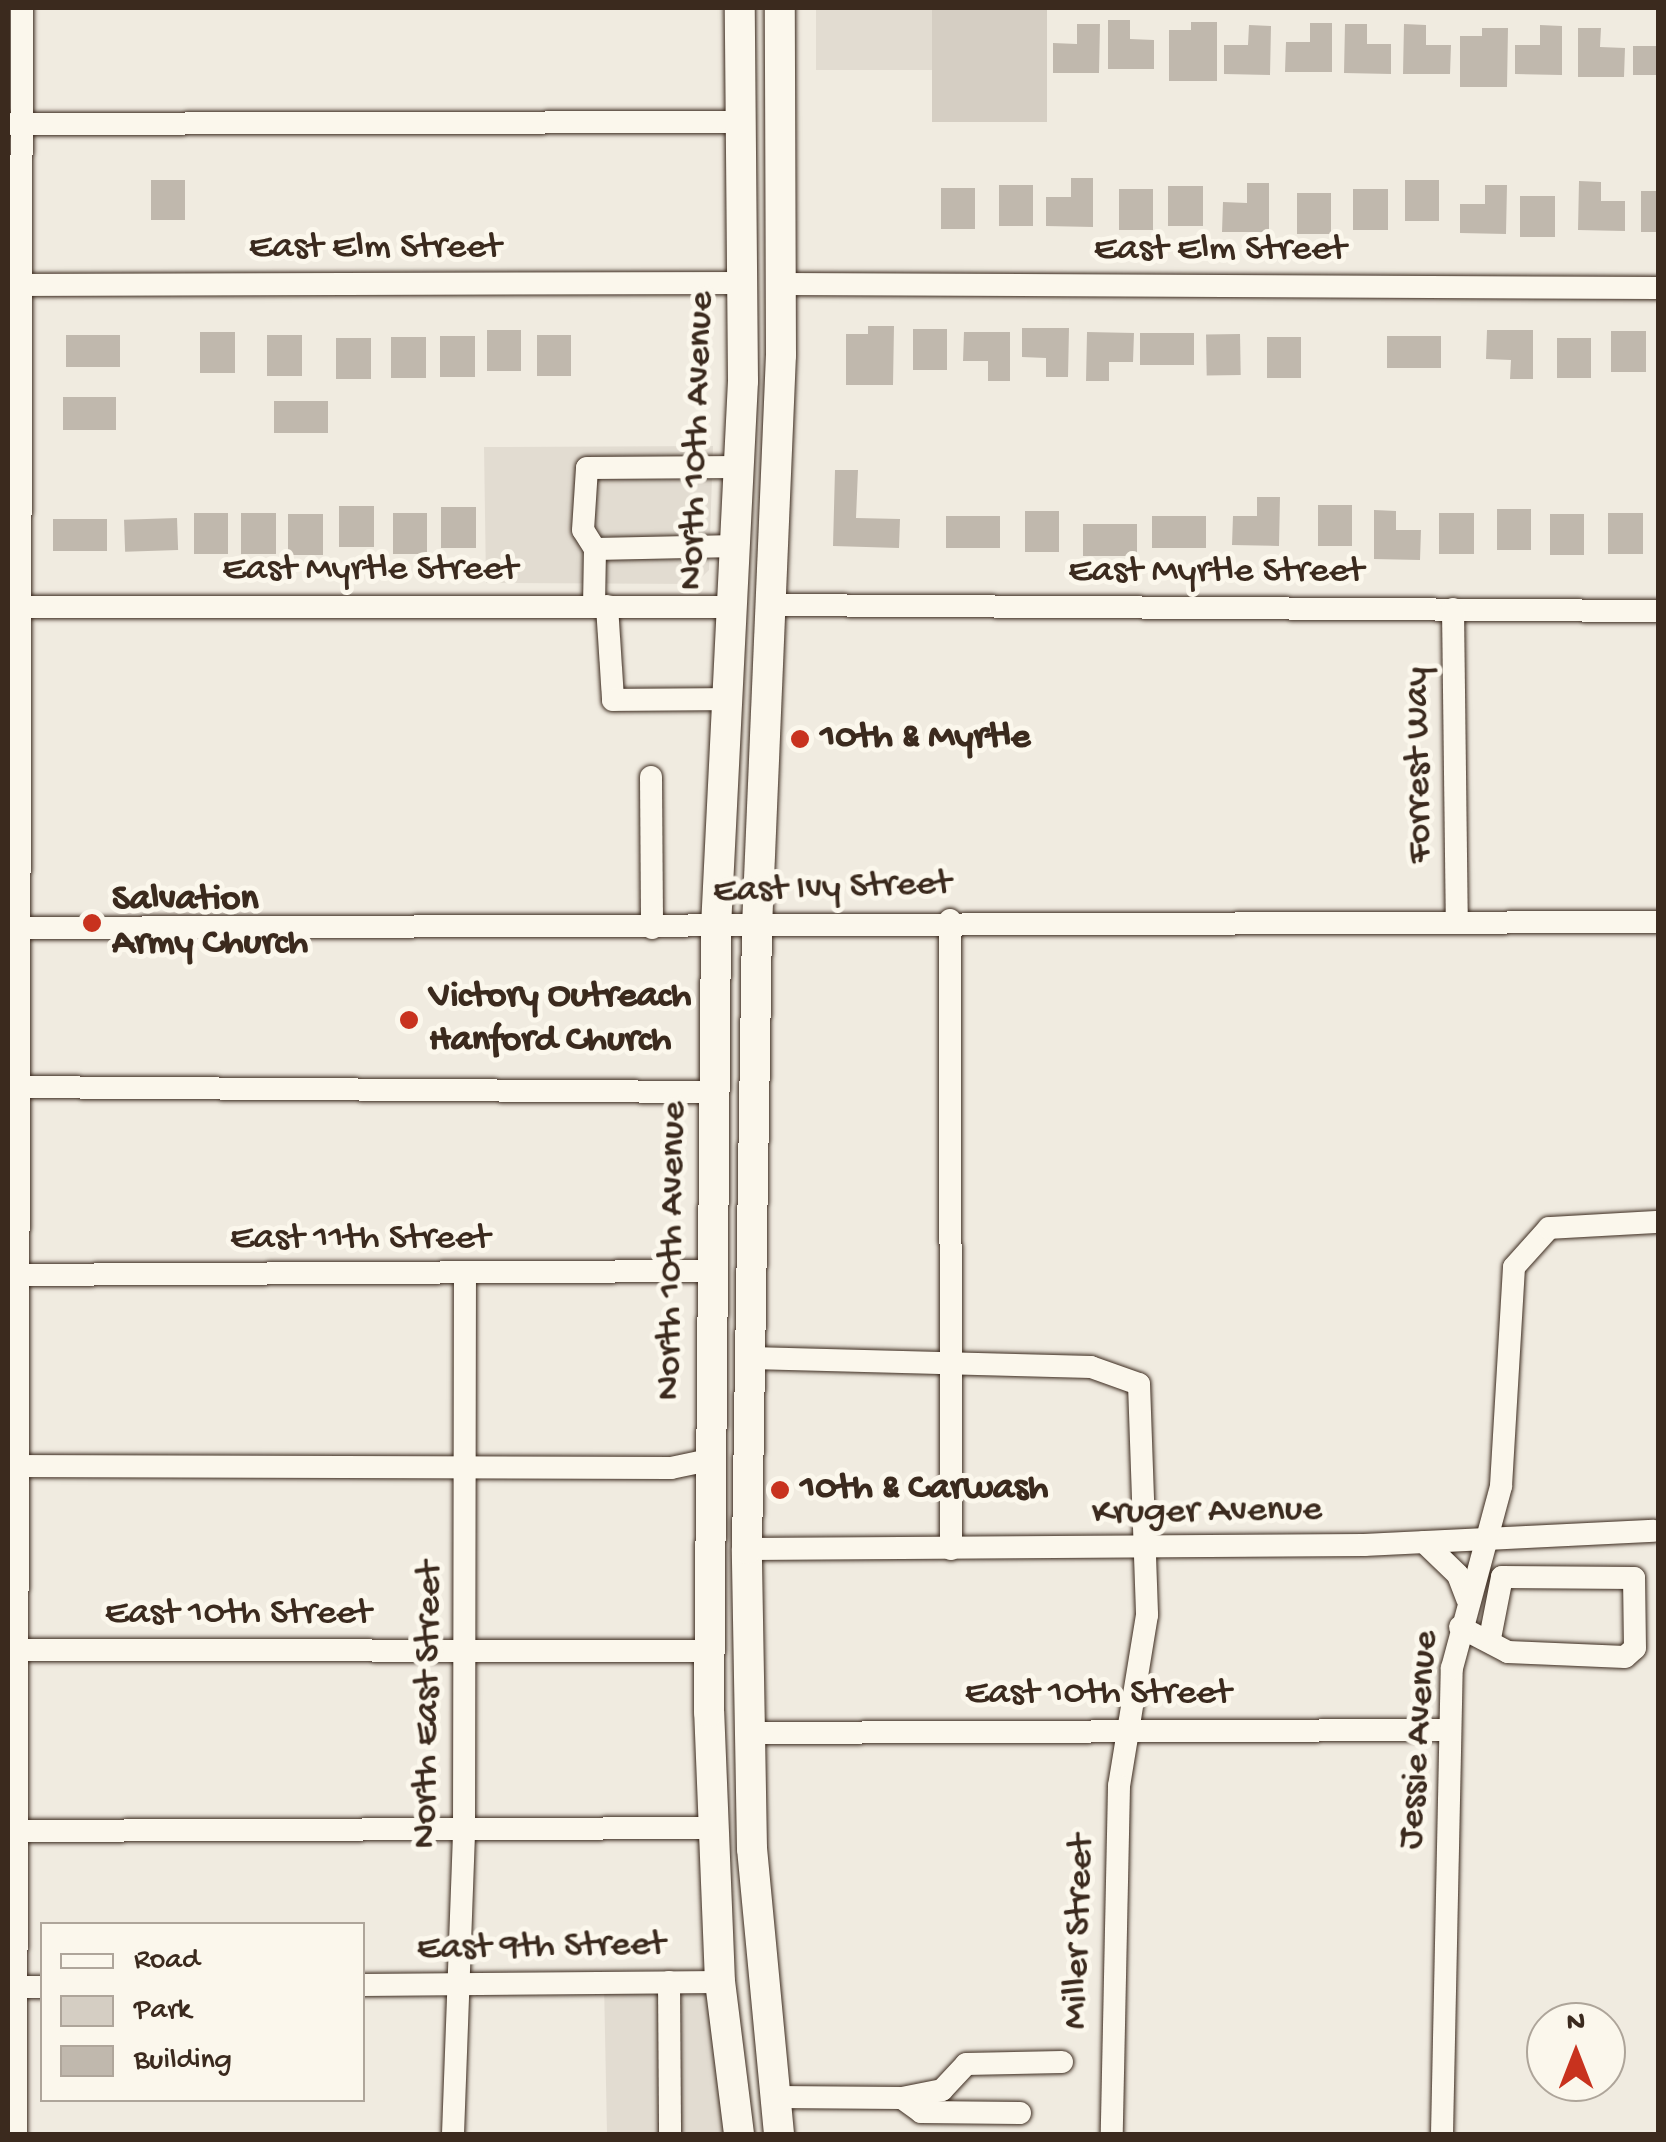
<!DOCTYPE html>
<style>
body{margin:0}
#map{position:relative;width:1666px;height:2142px;overflow:hidden;background:#f0ebe0;font-family:"Gochi Hand",sans-serif}
div>[style]{position:absolute}
.built>*{inset:0;background:#e2dcd1;transform-origin:0 0}
.green>*{inset:0;background:#d5cec3;transform-origin:0 0}
.building>*{inset:0;background:#c0b8ad;transform-origin:0 0}
.roads{filter:drop-shadow(0 0 2px #3b2a1e) drop-shadow(0 0 2px #3b2a1e)}
.minor>*{height:22px;margin:-11px;padding:0 11px;transform-origin:11px;border-radius:11px;background:#fbf7ec}
.major>*{height:30px;margin:-15px;padding:0 15px;transform-origin:15px;border-radius:15px;background:#fbf7ec}
.dots>*{width:28px;height:28px;translate:-50% -50%;box-sizing:border-box;border:5px solid #fbf7ec;border-radius:50%}
span{translate:-50% -50%;white-space:nowrap;text-align:center;line-height:1.15;-webkit-text-stroke:10px #fbf7ec;paint-order:stroke}
.street-label{font-size:38px;color:#3b2a1e}
.poi-label{font-size:38px;color:#3b2a1e;font-weight:700}
.left{translate:0 -50%;text-align:left}
.frame{position:absolute;inset:0;border:10px solid #3b2a1e;pointer-events:none}
.legend{position:absolute;left:40px;top:1922px;width:325px;height:180px;box-sizing:border-box;background:#fbf7ec;border:2px solid #aea59a;margin:0;padding:12px 18px;list-style:none;font-size:30px;color:#3b2a1e}
.legend li{display:flex;align-items:center;gap:20px;height:50px}
.legend b{width:50px;border:2px solid #aea59a}
.north{position:absolute;left:1526px;top:2002px;width:100px;height:100px;box-sizing:border-box;background:#fbf7ec;border:2px solid #aea59a;border-radius:50%;rotate:0deg;font-size:28px;font-weight:700;line-height:40px;text-align:center;color:#3b2a1e}
.north::after{content:'';display:block;margin:auto;width:35px;height:45px;background:#c8321e;clip-path:polygon(50% 0,100% 100%,50% 72%,0 100%)}
</style>
<div id="map">
<div class="built">
<i style="left:816px;top:8px;width:116px;height:62px"></i>
<i style="clip-path:polygon(713px 446px,709px 570px,695px 584px,486px 583px,484px 447px)"></i>
<i style="clip-path:polygon(720px 1982px,739px 2134px,607px 2134px,604px 1983px)"></i>
</div>
<div class="green">
<i style="left:932px;top:8px;width:115px;height:114px"></i>
</div>
<div class="building">
<i style="clip-path:polygon(1108px 20px,1130px 20px,1130px 39px,1154px 40px,1154px 69px,1108px 69px)"></i>
<i style="clip-path:polygon(1191px 22px,1217px 22px,1217px 81px,1169px 81px,1169px 30px,1191px 30px)"></i>
<i style="clip-path:polygon(1310px 23px,1332px 23px,1332px 72px,1285px 72px,1286px 42px,1310px 42px)"></i>
<i style="clip-path:polygon(1077px 24px,1100px 24px,1099px 73px,1053px 73px,1053px 43px,1077px 44px)"></i>
<i style="clip-path:polygon(1345px 24px,1367px 24px,1367px 44px,1391px 44px,1391px 74px,1344px 73px)"></i>
<i style="clip-path:polygon(1404px 24px,1426px 25px,1426px 45px,1451px 45px,1450px 74px,1403px 74px)"></i>
<i style="clip-path:polygon(1249px 25px,1271px 26px,1270px 75px,1224px 74px,1224px 45px,1248px 45px)"></i>
<i style="clip-path:polygon(1540px 25px,1562px 26px,1562px 75px,1515px 74px,1515px 45px,1540px 45px)"></i>
<i style="clip-path:polygon(1482px 28px,1508px 28px,1507px 87px,1460px 87px,1460px 36px,1482px 36px)"></i>
<i style="clip-path:polygon(1578px 28px,1601px 28px,1600px 47px,1625px 48px,1624px 77px,1578px 77px)"></i>
<i style="left:1633px;top:46px;width:25px;height:29px"></i>
<i style="clip-path:polygon(1071px 178px,1093px 178px,1093px 227px,1046px 226px,1046px 197px,1071px 197px)"></i>
<i style="left:151px;top:180px;width:34px;height:40px"></i>
<i style="left:1439px;top:180px;width:41px;height:34px;rotate:90deg"></i>
<i style="clip-path:polygon(1579px 181px,1601px 182px,1601px 201px,1625px 201px,1625px 231px,1578px 230px)"></i>
<i style="clip-path:polygon(1247px 183px,1269px 183px,1269px 232px,1222px 232px,1223px 202px,1247px 203px)"></i>
<i style="left:999px;top:185px;width:34px;height:41px"></i>
<i style="clip-path:polygon(1485px 185px,1507px 185px,1506px 234px,1460px 233px,1460px 204px,1485px 204px)"></i>
<i style="left:1168px;top:186px;width:35px;height:40px"></i>
<i style="left:941px;top:188px;width:34px;height:41px"></i>
<i style="left:1119px;top:189px;width:34px;height:41px"></i>
<i style="left:1353px;top:189px;width:35px;height:41px"></i>
<i style="left:1641px;top:191px;width:17px;height:41px"></i>
<i style="left:1297px;top:193px;width:34px;height:41px"></i>
<i style="left:1520px;top:196px;width:35px;height:41px"></i>
<i style="clip-path:polygon(868px 326px,894px 326px,893px 385px,846px 385px,846px 334px,868px 334px)"></i>
<i style="clip-path:polygon(1022px 328px,1069px 328px,1068px 377px,1046px 377px,1046px 358px,1022px 357px)"></i>
<i style="left:913px;top:329px;width:34px;height:41px"></i>
<i style="left:487px;top:330px;width:34px;height:41px"></i>
<i style="clip-path:polygon(1487px 330px,1533px 330px,1533px 379px,1510px 379px,1511px 360px,1486px 359px)"></i>
<i style="left:1611px;top:331px;width:35px;height:41px"></i>
<i style="left:200px;top:332px;width:35px;height:41px"></i>
<i style="clip-path:polygon(964px 332px,1010px 332px,1010px 381px,988px 381px,988px 361px,963px 361px)"></i>
<i style="clip-path:polygon(1087px 332px,1134px 333px,1133px 362px,1109px 362px,1109px 381px,1086px 381px)"></i>
<i style="left:1140px;top:333px;width:54px;height:32px"></i>
<i style="left:1240px;top:334px;width:41px;height:34px;rotate:89deg"></i>
<i style="left:120px;top:335px;width:32px;height:54px;rotate:90deg"></i>
<i style="left:302px;top:335px;width:41px;height:35px;rotate:90deg"></i>
<i style="left:571px;top:335px;width:41px;height:34px;rotate:90deg"></i>
<i style="left:440px;top:336px;width:35px;height:41px"></i>
<i style="left:1387px;top:336px;width:54px;height:32px"></i>
<i style="left:426px;top:337px;width:41px;height:35px;rotate:90deg"></i>
<i style="left:1301px;top:337px;width:41px;height:34px;rotate:90deg"></i>
<i style="left:336px;top:338px;width:35px;height:41px"></i>
<i style="left:1557px;top:338px;width:34px;height:40px"></i>
<i style="left:63px;top:397px;width:53px;height:33px"></i>
<i style="left:274px;top:401px;width:54px;height:32px"></i>
<i style="clip-path:polygon(835px 470px,858px 470px,856px 518px,900px 519px,899px 548px,833px 546px)"></i>
<i style="clip-path:polygon(1257px 497px,1280px 497px,1279px 546px,1232px 545px,1233px 516px,1257px 516px)"></i>
<i style="left:1352px;top:505px;width:41px;height:34px;rotate:90deg"></i>
<i style="left:339px;top:506px;width:35px;height:41px"></i>
<i style="left:441px;top:507px;width:35px;height:41px"></i>
<i style="left:1497px;top:509px;width:34px;height:41px"></i>
<i style="clip-path:polygon(1374px 510px,1396px 511px,1396px 530px,1421px 530px,1420px 560px,1374px 559px)"></i>
<i style="left:1025px;top:511px;width:34px;height:41px"></i>
<i style="left:194px;top:513px;width:34px;height:41px"></i>
<i style="left:241px;top:513px;width:35px;height:41px"></i>
<i style="left:393px;top:513px;width:34px;height:41px"></i>
<i style="left:1474px;top:513px;width:41px;height:35px;rotate:90deg"></i>
<i style="left:1608px;top:513px;width:35px;height:41px"></i>
<i style="left:288px;top:514px;width:35px;height:41px"></i>
<i style="left:1550px;top:514px;width:34px;height:41px"></i>
<i style="left:1000px;top:516px;width:32px;height:54px;rotate:90deg"></i>
<i style="left:1152px;top:516px;width:54px;height:32px"></i>
<i style="left:177px;top:518px;width:32px;height:53px;rotate:88deg"></i>
<i style="left:53px;top:519px;width:54px;height:32px"></i>
<i style="left:1083px;top:524px;width:54px;height:32px"></i>
</div>
<div class="roads">
<div class="minor">
<i style="left:11px;top:124px;width:732px;rotate:-0.16deg"></i>
<i style="left:781px;top:284px;width:877px;rotate:0.26deg"></i>
<i style="left:11px;top:285px;width:732px;rotate:-0.16deg"></i>
<i style="left:595px;top:549px;width:142px;rotate:-1.2deg"></i>
<i style="left:773px;top:605px;width:885px;rotate:0.39deg"></i>
<i style="left:594px;top:606px;width:57px;rotate:-89deg"></i>
<i style="left:595px;top:549px;width:22px;rotate:-122deg"></i>
<i style="left:583px;top:530px;width:62px;rotate:-86.3deg"></i>
<i style="left:587px;top:468px;width:154px;rotate:-0.4deg"></i>
<i style="left:607px;top:606px;width:94px;rotate:86.3deg"></i>
<i style="left:613px;top:700px;width:116px;rotate:-0.5deg"></i>
<i style="left:8px;top:607px;width:725px"></i>
<i style="left:1453px;top:609px;width:312px;rotate:89.3deg"></i>
<i style="left:651px;top:777px;width:151px;rotate:89.6deg"></i>
<i style="left:950px;top:920px;width:629px;rotate:89.91deg"></i>
<i style="left:8px;top:928px;width:1650px;rotate:-0.21deg"></i>
<i style="left:8px;top:1087px;width:707px;rotate:0.41deg"></i>
<i style="left:8px;top:1275px;width:705px;rotate:-0.33deg"></i>
<i style="left:751px;top:1358px;width:340px;rotate:1.5deg"></i>
<i style="left:1091px;top:1367px;width:51px;rotate:19.5deg"></i>
<i style="left:1139px;top:1384px;width:231px;rotate:88deg"></i>
<i style="left:1147px;top:1615px;width:173px;rotate:99.3deg"></i>
<i style="left:1119px;top:1786px;width:348px;rotate:91.2deg"></i>
<i style="left:8px;top:1466px;width:663px;rotate:0.17deg"></i>
<i style="left:671px;top:1468px;width:40px;rotate:-12deg"></i>
<i style="left:1424px;top:1542px;width:47px;rotate:44.1deg"></i>
<i style="left:1458px;top:1575px;width:26px;rotate:69deg"></i>
<i style="left:747px;top:1549px;width:617px;rotate:-0.37deg"></i>
<i style="left:1364px;top:1545px;width:290px;rotate:-2.8deg"></i>
<i style="left:1460px;top:1627px;width:54px;rotate:27.5deg"></i>
<i style="left:1508px;top:1652px;width:117px;rotate:2.4deg"></i>
<i style="left:1625px;top:1657px;width:13px;rotate:-42deg"></i>
<i style="left:1635px;top:1648px;width:70px;rotate:-90.8deg"></i>
<i style="left:1634px;top:1578px;width:132px;rotate:-179.6deg"></i>
<i style="left:1502px;top:1577px;width:62px;rotate:101.1deg"></i>
<i style="left:8px;top:1650px;width:701px;rotate:0.08deg"></i>
<i style="left:748px;top:1733px;width:699px;rotate:-0.25deg"></i>
<i style="left:8px;top:1831px;width:705px;rotate:-0.24deg"></i>
<i style="left:669px;top:1982px;width:152px;rotate:89.6deg"></i>
<i style="left:362px;top:1985px;width:358px;rotate:-0.5deg"></i>
<i style="left:8px;top:1987px;width:34px"></i>
<i style="left:776px;top:2097px;width:126px;rotate:0.5deg"></i>
<i style="left:902px;top:2098px;width:41px;rotate:-11.3deg"></i>
<i style="left:942px;top:2090px;width:35px;rotate:-47deg"></i>
<i style="left:966px;top:2064px;width:96px;rotate:-1.2deg"></i>
<i style="left:902px;top:2098px;width:24px;rotate:36deg"></i>
<i style="left:921px;top:2112px;width:99px;rotate:0.6deg"></i>
<i style="left:16px;top:2134px;width:2126px;rotate:-89.84deg"></i>
<i style="left:453px;top:2134px;width:301px;rotate:-87.9deg"></i>
<i style="left:464px;top:1833px;width:558px;rotate:-89.9deg"></i>
<i style="left:1442px;top:2134px;width:466px;rotate:-88.8deg"></i>
<i style="left:1452px;top:1668px;width:188px;rotate:-74.9deg"></i>
<i style="left:1501px;top:1486px;width:219px;rotate:-86.6deg"></i>
<i style="left:1514px;top:1267px;width:52px;rotate:-48.1deg"></i>
<i style="left:1549px;top:1228px;width:109px;rotate:-3.2deg"></i>
</div>
<div class="major">
<i style="left:739px;top:2134px;width:153px;rotate:-97.1deg"></i>
<i style="left:720px;top:1982px;width:270px;rotate:-92.3deg"></i>
<i style="left:709px;top:1712px;width:785px;rotate:-89.49deg"></i>
<i style="left:716px;top:927px;width:547px;rotate:-87.17deg"></i>
<i style="left:743px;top:381px;width:373px;rotate:-90.5deg"></i>
<i style="left:779px;top:2134px;width:286px;rotate:-95.4deg"></i>
<i style="left:752px;top:1849px;width:300px;rotate:-91deg"></i>
<i style="left:747px;top:1549px;width:622px;rotate:-89.08deg"></i>
<i style="left:757px;top:927px;width:573px;rotate:-87.6deg"></i>
<i style="left:781px;top:355px;width:347px;rotate:-90.2deg"></i>
</div>
</div>
<div class="dots">
<i style="left:800px;top:739px;background:#c8321e"></i>
<i style="left:92px;top:923px;background:#c8321e"></i>
<i style="left:409px;top:1020px;background:#c8321e"></i>
<i style="left:780px;top:1490px;background:#c8321e"></i>
</div>
<div class="street-label">
<span style="left:375px;top:249px">East Elm Street</span>
<span style="left:1220px;top:251px">East Elm Street</span>
<span style="left:698px;top:441px;rotate:-88deg">North 10th Avenue</span>
<span style="left:370px;top:571px">East Myrtle Street</span>
<span style="left:1216px;top:573px">East Myrtle Street</span>
<span style="left:1420px;top:765px;rotate:-91deg">Forrest Way</span>
<span style="left:832px;top:889px;rotate:-2deg">East Ivy Street</span>
<span style="left:360px;top:1240px">East 11th Street</span>
<span style="left:673px;top:1251px;rotate:-89deg">North 10th Avenue</span>
<span style="left:1207px;top:1513px;rotate:-1deg">Kruger Avenue</span>
<span style="left:238px;top:1615px">East 10th Street</span>
<span style="left:1098px;top:1695px">East 10th Street</span>
<span style="left:429px;top:1705px;rotate:-89deg">North East Street</span>
<span style="left:1420px;top:1740px;rotate:-86deg">Jessie Avenue</span>
<span style="left:1080px;top:1932px;rotate:-88deg">Miller Street</span>
<span style="left:541px;top:1948px;rotate:-1deg">East 9th Street</span>
</div>
<div class="poi-label">
<span class="left" style="left:820px;top:739px">10th &amp; Myrtle</span>
<span class="left" style="left:112px;top:923px">Salvation<br>Army Church</span>
<span class="left" style="left:429px;top:1020px">Victory Outreach<br>Hanford Church</span>
<span class="left" style="left:800px;top:1490px">10th &amp; Carwash</span>
</div>
<div class="frame"></div>
<ul class="legend">
<li><b style="height:12px;background:#fbf7ec"></b>Road</li>
<li><b style="height:28px;background:#d5cec3"></b>Park</li>
<li><b style="height:28px;background:#c0b8ad"></b>Building</li>
</ul>
<div class="north">N</div>
</div>
